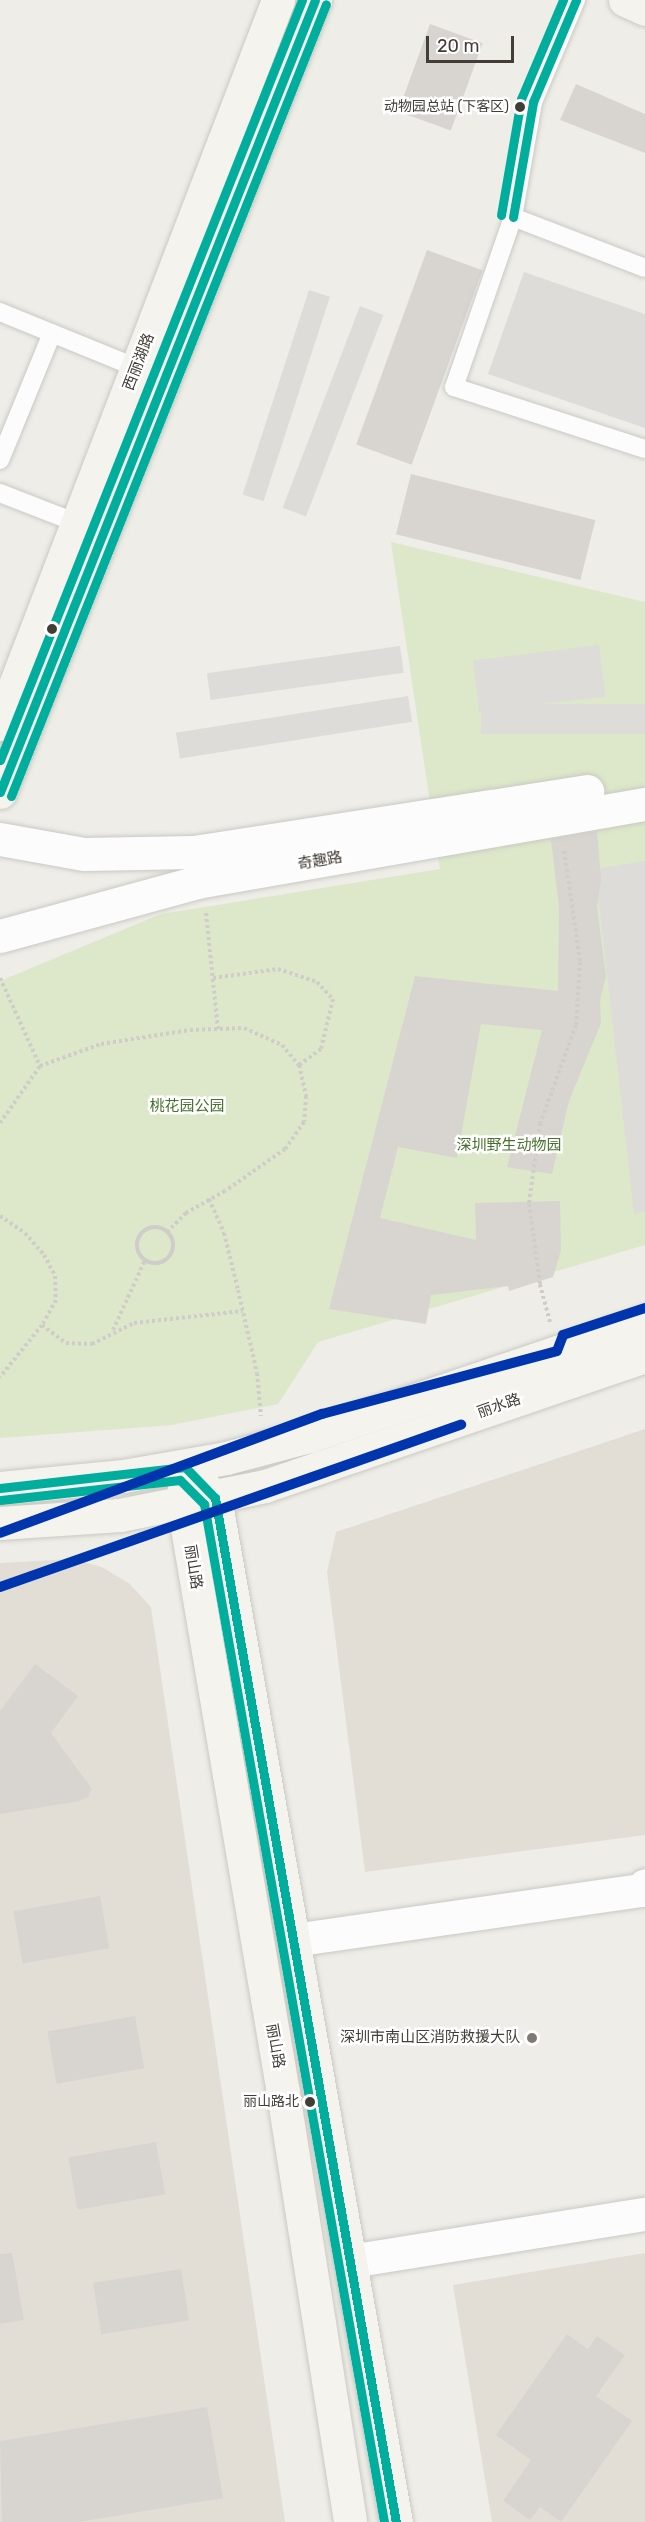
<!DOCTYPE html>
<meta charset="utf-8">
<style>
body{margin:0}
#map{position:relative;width:645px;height:2522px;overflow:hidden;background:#eeede8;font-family:Rubik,"Noto Sans SC",sans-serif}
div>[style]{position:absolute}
.residential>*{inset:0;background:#e2ded5}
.green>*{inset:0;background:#dce8c9}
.parking>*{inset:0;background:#dddcd8;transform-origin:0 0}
.building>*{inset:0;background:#d8d5d0;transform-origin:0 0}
.path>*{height:4px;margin-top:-2px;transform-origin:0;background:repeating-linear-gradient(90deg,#cfcdca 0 3px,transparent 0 6px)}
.path>.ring{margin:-2px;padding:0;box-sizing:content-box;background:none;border:4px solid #cfcdca;border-radius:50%}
.roads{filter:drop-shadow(0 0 2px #cac9c4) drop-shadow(0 0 2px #cac9c4)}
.lane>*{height:18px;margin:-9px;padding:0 9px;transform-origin:9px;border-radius:9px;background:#fcfcfc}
.street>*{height:33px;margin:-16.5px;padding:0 16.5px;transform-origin:16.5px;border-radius:16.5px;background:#fcfcfc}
.secondary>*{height:33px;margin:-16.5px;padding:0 16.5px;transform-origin:16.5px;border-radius:16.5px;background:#f5f3ee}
.bus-1>*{height:9px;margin:-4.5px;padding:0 4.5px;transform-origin:4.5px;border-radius:4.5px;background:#01ad9c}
.bus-2>*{height:9px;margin:-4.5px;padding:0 4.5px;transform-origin:4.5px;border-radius:4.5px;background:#01ad9c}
.bus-3>*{height:9px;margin:-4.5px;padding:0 4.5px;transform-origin:4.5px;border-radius:4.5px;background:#01ad9c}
.metro-1>*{height:10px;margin:-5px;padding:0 5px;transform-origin:5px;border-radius:5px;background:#0035ad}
.dots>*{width:16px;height:16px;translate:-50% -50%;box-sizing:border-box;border:3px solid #fff;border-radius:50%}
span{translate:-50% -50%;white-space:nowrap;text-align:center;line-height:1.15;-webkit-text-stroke:5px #fff;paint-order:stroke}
.bus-label{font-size:14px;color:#433e35}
.right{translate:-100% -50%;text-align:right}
.street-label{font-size:15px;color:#433e35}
.park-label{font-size:15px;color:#47712c}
.poi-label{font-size:15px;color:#433e35}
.scale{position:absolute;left:426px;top:36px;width:88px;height:27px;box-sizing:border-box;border:3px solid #433e35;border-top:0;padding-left:8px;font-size:18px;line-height:21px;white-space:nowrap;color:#433e35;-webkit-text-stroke:4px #fff;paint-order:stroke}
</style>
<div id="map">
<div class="residential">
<i style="clip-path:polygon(645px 1429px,645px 1835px,365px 1872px,327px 1572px,336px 1532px)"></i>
<i style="clip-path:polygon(71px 1559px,102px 1567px,130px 1584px,151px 1607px,285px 2522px,0 2522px,0 1563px)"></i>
<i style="clip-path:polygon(645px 2253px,645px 2522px,492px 2522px,453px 2285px)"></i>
</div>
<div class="green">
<i style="clip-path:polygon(391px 542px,645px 602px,645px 1245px,318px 1342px,278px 1404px,172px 1425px,0 1438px,0 981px,161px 914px,440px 869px)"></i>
</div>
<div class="parking">
<i style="clip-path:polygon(524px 272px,645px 314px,645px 428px,488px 374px)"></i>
<i style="left:309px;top:290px;width:22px;height:215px;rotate:18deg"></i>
<i style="left:360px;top:306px;width:25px;height:216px;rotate:21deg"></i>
<i style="left:599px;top:645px;width:52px;height:127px;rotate:83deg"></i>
<i style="left:400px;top:646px;width:27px;height:195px;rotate:82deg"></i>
<i style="left:408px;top:696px;width:26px;height:235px;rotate:81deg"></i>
<i style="left:645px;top:704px;width:30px;height:164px;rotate:90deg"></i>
<i style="clip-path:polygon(645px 861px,645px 1212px,634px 1214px,595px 869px)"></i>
</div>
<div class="building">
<i style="left:430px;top:24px;width:56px;height:93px;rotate:20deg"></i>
<i style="clip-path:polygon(576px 84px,645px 114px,645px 153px,560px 120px)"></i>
<i style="left:427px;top:250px;width:59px;height:207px;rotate:20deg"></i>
<i style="left:411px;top:474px;width:190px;height:62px;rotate:14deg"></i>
<i style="clip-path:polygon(597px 831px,601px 880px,597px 907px,606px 976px,600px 1000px,601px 1023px,569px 1101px,552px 1174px,507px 1167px,542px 1030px,481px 1024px,457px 1158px,398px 1147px,380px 1218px,476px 1240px,475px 1203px,560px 1201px,561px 1250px,553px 1277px,509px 1291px,508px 1286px,431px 1295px,426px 1324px,329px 1309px,415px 976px,558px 991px,559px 908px,551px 839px)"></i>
<i style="clip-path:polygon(35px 1664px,78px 1696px,51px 1733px,92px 1789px,88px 1797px,80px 1801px,0 1814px,0 1711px)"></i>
<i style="left:100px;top:1896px;width:53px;height:88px;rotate:80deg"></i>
<i style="left:135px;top:2016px;width:53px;height:89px;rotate:80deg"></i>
<i style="left:156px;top:2142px;width:53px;height:89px;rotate:80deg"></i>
<i style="clip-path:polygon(12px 2253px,24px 2320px,0 2324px,0 2254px)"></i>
<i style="left:181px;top:2269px;width:52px;height:89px;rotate:81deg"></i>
<i style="clip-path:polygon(567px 2334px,588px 2349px,597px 2336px,625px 2355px,596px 2396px,632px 2421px,561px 2522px,540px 2507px,530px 2520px,503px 2501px,531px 2460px,496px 2435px)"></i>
<i style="clip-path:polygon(207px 2407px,223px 2498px,79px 2522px,2px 2522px,0 2441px)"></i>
</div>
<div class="path">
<i style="left:206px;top:913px;width:117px;rotate:84.1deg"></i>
<i style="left:0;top:978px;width:97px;rotate:65.6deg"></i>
<i style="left:213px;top:978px;width:66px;rotate:-7.9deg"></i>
<i style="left:278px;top:969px;width:41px;rotate:18.4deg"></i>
<i style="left:317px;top:982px;width:23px;rotate:47deg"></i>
<i style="left:333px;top:999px;width:51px;rotate:103.5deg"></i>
<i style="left:321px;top:1049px;width:27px;rotate:144deg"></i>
<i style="left:0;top:1123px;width:70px;rotate:-54.9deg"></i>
<i style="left:40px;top:1066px;width:65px;rotate:-19.8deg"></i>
<i style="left:101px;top:1044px;width:90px;rotate:-8.9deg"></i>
<i style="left:190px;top:1030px;width:54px;rotate:-2.1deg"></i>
<i style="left:244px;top:1028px;width:42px;rotate:24.1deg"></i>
<i style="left:282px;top:1045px;width:26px;rotate:50deg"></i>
<i style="left:299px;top:1065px;width:32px;rotate:77deg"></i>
<i style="left:306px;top:1096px;width:26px;rotate:94deg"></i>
<i style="left:304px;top:1122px;width:33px;rotate:125deg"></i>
<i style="left:285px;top:1149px;width:73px;rotate:145deg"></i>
<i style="left:225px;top:1191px;width:45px;rotate:150.6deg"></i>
<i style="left:186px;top:1213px;width:25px;rotate:135deg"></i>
<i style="left:209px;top:1199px;width:37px;rotate:66deg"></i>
<i style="left:224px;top:1233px;width:59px;rotate:76.2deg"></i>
<i style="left:238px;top:1290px;width:85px;rotate:77.1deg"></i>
<i style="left:257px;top:1373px;width:43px;rotate:84.7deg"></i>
<i style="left:0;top:1216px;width:30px;rotate:34deg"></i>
<i style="left:25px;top:1233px;width:29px;rotate:49deg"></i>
<i style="left:44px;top:1255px;width:24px;rotate:62deg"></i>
<i style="left:55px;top:1276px;width:24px;rotate:88deg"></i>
<i style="left:56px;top:1300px;width:29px;rotate:119deg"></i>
<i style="left:42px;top:1325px;width:67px;rotate:128.9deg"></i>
<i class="ring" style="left:137px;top:1227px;width:32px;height:32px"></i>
<i style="left:550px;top:1322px;width:39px;rotate:-105deg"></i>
<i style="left:540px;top:1284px;width:82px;rotate:-97.7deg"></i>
<i style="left:529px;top:1203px;width:80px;rotate:-82.1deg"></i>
<i style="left:540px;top:1124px;width:105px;rotate:-70deg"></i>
<i style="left:576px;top:1025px;width:64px;rotate:-86.4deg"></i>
<i style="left:580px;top:961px;width:112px;rotate:-98.2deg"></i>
<i style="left:42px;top:1325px;width:30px;rotate:37deg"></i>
<i style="left:66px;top:1343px;width:26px;rotate:2deg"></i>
<i style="left:92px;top:1344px;width:47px;rotate:-26.6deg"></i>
<i style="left:134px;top:1323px;width:109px;rotate:-6.3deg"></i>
<i style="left:113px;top:1330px;width:77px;rotate:-65.4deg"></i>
</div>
<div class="roads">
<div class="lane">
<i style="left:513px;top:217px;width:117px;rotate:-80.1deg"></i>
<i style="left:533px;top:102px;width:111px;rotate:-67.1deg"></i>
<i style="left:645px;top:268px;width:142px;rotate:-158.9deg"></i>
<i style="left:513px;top:217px;width:180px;rotate:109.1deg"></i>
<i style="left:454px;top:387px;width:201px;rotate:18deg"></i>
<i style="left:0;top:312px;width:148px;rotate:22.2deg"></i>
<i style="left:0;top:460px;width:137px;rotate:-67.7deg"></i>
<i style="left:0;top:493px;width:83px;rotate:21.3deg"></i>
</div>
<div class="street">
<i style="left:0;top:839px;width:85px;rotate:10.1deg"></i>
<i style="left:84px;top:854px;width:110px;rotate:-1deg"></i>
<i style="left:194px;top:852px;width:398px;rotate:-8.8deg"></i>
<i style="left:0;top:936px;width:204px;rotate:-15.3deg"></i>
<i style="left:197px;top:882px;width:455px;rotate:-9.9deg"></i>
<i style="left:293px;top:1940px;width:352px;rotate:-8.2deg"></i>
<i style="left:641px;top:1890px;width:6px;rotate:-51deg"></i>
<i style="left:350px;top:2261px;width:299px;rotate:-9.1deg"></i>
</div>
<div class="secondary">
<i style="left:625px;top:0;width:22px;rotate:24deg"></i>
<i style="left:0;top:724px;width:776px;rotate:-68.99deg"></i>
<i style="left:0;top:792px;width:852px;rotate:-68.31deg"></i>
<i style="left:185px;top:1467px;width:43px;rotate:45.9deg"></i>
<i style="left:215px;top:1498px;width:1040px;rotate:79.98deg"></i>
<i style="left:185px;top:1467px;width:37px;rotate:93deg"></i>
<i style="left:183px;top:1504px;width:597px;rotate:80.36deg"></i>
<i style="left:283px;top:2093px;width:434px;rotate:81.1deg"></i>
<i style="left:0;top:1488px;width:124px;rotate:-5.6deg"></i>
<i style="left:123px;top:1476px;width:105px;rotate:-9.9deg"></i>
<i style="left:226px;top:1458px;width:86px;rotate:-14.8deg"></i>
<i style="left:309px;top:1436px;width:355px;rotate:-18.7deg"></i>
<i style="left:0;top:1523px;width:120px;rotate:-3.8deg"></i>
<i style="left:120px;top:1515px;width:148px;rotate:-11.3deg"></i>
<i style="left:265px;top:1486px;width:402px;rotate:-18.9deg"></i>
</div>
</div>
<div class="bus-1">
<i style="left:513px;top:217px;width:117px;rotate:-80.1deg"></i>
<i style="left:533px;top:102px;width:111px;rotate:-67.1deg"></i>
<i style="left:0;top:792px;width:852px;rotate:-68.31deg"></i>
<i style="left:0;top:1488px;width:186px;rotate:-6.5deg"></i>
<i style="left:185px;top:1467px;width:43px;rotate:45.9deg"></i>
<i style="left:215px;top:1498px;width:1040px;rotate:79.98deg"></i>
</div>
<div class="bus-2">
<i style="left:11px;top:796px;width:852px;rotate:-68.31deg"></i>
<i style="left:1px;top:1500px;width:180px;rotate:-6.4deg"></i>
<i style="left:180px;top:1480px;width:34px;rotate:45deg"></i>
<i style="left:204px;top:1504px;width:1034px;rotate:79.97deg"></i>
</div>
<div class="bus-3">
<i style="left:501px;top:215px;width:118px;rotate:-80.2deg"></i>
<i style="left:521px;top:99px;width:108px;rotate:-67deg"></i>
<i style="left:0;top:760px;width:818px;rotate:-68.33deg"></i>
</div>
<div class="metro-1">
<i style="left:0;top:1533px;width:343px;rotate:-20.3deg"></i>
<i style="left:322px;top:1414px;width:243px;rotate:-15deg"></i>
<i style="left:557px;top:1351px;width:17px;rotate:-69deg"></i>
<i style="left:563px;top:1335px;width:86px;rotate:-18.2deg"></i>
<i style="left:0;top:1587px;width:489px;rotate:-19.4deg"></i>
</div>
<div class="dots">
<i style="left:520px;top:107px;background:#433e35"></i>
<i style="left:52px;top:629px;background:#433e35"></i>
<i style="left:532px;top:2038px;background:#7f7b74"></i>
<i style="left:310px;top:2102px;background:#433e35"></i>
</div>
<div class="bus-label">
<span class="right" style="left:509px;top:107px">动物园总站 (下客区)</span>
<span class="right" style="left:299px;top:2102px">丽山路北</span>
</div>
<div class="street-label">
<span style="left:139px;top:362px;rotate:-69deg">西丽湖路</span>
<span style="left:320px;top:861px;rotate:-10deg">奇趣路</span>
<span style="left:499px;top:1406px;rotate:-19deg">丽水路</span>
<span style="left:193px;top:1567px;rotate:81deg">丽山路</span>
<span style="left:275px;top:2046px;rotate:80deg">丽山路</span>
</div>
<div class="park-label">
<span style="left:187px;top:1107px">桃花园公园</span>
<span style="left:509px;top:1146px">深圳野生动物园</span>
</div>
<div class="poi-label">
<span class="right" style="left:520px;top:2038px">深圳市南山区消防救援大队</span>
</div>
<div class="scale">20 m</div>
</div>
